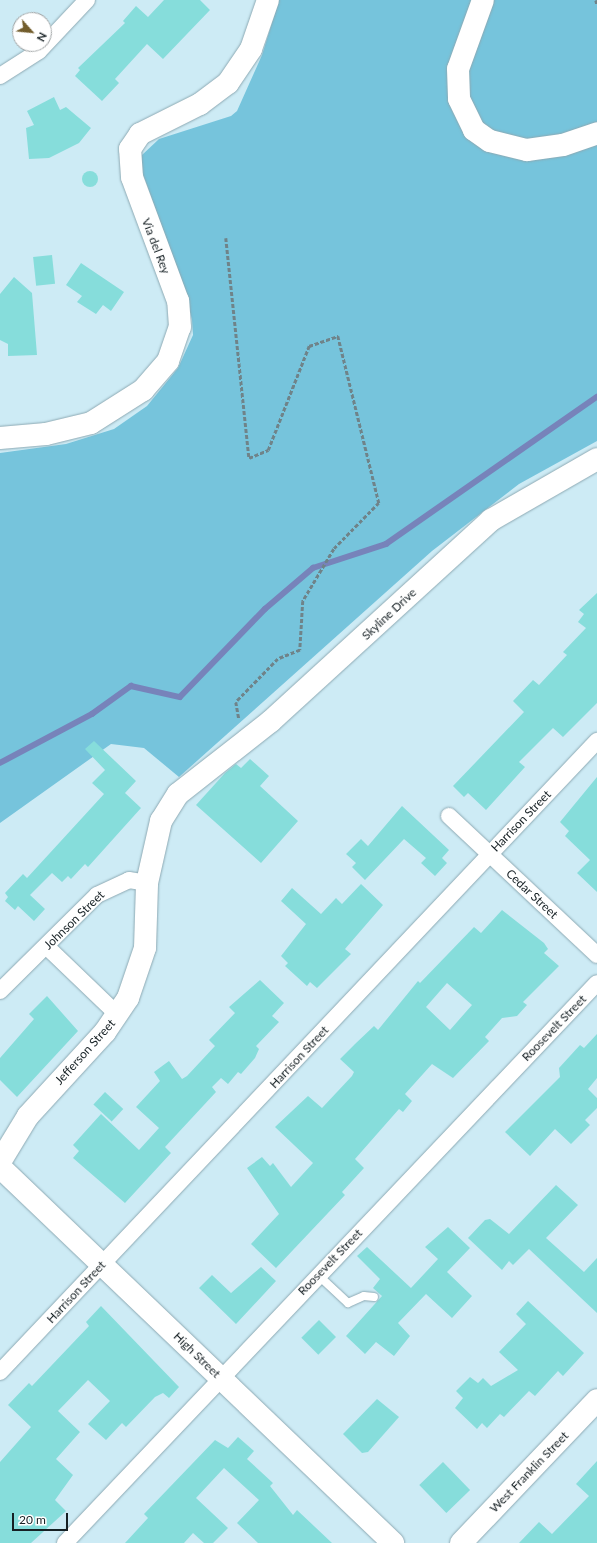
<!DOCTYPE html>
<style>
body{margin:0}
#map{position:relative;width:597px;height:1543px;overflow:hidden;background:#cdebf5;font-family:Lato,sans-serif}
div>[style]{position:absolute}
.forest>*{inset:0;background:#76c4dc}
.stream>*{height:5.5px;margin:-2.75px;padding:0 2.75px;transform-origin:2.75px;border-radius:2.75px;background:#7783ba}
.building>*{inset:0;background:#86dddb;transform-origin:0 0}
.round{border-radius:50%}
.path>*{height:2.5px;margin-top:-1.25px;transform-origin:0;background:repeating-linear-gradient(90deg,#6f8389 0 4px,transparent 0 6px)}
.roads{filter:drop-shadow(0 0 1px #8da9b3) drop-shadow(0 0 1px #8da9b3)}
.lane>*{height:8px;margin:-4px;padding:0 4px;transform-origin:4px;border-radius:4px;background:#fff}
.street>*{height:16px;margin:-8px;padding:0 8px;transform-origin:8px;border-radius:8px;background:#fff}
.secondary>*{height:22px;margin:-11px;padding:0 11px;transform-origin:11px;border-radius:11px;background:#fff}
span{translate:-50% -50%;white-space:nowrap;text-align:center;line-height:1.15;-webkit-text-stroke:3px #fff;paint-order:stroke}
.street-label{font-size:12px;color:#162024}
.north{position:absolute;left:12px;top:12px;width:40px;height:40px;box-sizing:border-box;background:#fff;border:1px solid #a2a6a7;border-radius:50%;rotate:117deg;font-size:11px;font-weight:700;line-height:16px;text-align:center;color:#162024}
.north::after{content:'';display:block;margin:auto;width:14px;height:18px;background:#725d2c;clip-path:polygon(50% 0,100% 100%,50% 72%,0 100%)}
.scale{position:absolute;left:12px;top:1513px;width:56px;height:18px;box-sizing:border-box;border:2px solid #162024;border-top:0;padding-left:5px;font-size:12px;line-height:14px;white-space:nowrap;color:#162024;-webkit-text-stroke:3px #fff;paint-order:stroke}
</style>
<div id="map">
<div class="forest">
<i style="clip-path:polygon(279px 0,597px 0,597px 441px,519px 484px,432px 551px,179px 777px,144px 748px,111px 744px,0 823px,0 453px,66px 444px,114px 429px,147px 406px,178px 368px,193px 335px,192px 320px,185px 291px,140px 166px,142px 155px,159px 139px,231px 116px,237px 111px,262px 55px)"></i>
</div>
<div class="stream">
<i style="left:0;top:763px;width:104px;rotate:-28deg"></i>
<i style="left:92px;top:714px;width:48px;rotate:-35.7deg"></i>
<i style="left:131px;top:686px;width:50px;rotate:12.7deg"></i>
<i style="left:180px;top:697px;width:122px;rotate:-46deg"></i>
<i style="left:265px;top:609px;width:63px;rotate:-40.5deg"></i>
<i style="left:313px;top:568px;width:77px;rotate:-18.2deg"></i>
<i style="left:386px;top:544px;width:257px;rotate:-34.9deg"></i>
</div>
<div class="building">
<i style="clip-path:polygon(164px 0,200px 0,210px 10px,163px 59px,147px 44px,115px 79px,119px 83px,102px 101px,75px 76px,80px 70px,78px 68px,125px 23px,123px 21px,136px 6px,148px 17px)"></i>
<i style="clip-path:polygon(54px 97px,60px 110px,66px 107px,91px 128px,79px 143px,49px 158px,29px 159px,26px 128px,34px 125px,27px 111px)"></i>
<i class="round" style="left:82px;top:171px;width:16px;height:16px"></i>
<i style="left:52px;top:255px;width:29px;height:19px;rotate:84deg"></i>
<i style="clip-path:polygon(81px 263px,124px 292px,111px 311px,103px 305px,96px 314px,77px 302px,82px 296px,66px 285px)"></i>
<i style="clip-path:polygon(14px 277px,32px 293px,37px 355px,8px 356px,8px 344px,0 340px,0 294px)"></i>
<i style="clip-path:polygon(597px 593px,597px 703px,563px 737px,553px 728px,519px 762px,525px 767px,486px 810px,468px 793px,464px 797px,453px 786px,524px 712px,513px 701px,533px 680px,539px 685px,567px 655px,563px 652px,586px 628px,578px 622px,584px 614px,579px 610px)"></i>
<i style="clip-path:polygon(94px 741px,136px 781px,125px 793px,141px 808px,88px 867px,85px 864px,71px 879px,68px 876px,62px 882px,52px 873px,30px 895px,45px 909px,34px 921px,18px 906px,15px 910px,5px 901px,8px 897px,5px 893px,23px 874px,27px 878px,104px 794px,92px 783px,105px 770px,85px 749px)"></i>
<i style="clip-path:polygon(250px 759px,269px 776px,260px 786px,298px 821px,261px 863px,196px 805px,225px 773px,236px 764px,241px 768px)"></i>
<i style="clip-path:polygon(597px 777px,597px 892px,577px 873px,590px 860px,565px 836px,569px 831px,560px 822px)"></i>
<i style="clip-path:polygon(402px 806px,449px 850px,442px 858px,447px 863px,435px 876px,421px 863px,426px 858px,404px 839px,365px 880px,352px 867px,356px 863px,346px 854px,361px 839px,368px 846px)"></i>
<i style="clip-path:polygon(361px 884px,383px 905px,345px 949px,351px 954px,317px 988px,310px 982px,307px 986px,285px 966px,288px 963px,281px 956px,306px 924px,281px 901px,292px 888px,321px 914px,336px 898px,342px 904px)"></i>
<i style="clip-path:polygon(evenodd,502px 910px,544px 943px,548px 949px,544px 953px,559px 966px,523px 1002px,527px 1005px,517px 1016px,502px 1018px,485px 1037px,489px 1041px,453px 1078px,432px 1064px,405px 1094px,412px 1101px,403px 1112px,399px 1109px,355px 1159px,364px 1168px,342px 1192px,345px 1195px,276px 1268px,251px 1244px,279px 1214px,247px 1168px,262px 1157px,270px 1166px,273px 1163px,291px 1187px,313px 1163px,275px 1127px,308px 1096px,322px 1108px,352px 1076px,354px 1072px,340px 1059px,355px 1044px,374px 1026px,378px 1030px,418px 981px,420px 983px,474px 927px,481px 933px,502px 910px,447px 983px,472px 1005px,450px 1030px,426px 1007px,447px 983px)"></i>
<i style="clip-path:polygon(260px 980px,284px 1003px,272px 1016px,279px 1022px,256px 1046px,259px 1049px,255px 1058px,241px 1074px,238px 1072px,228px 1084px,221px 1078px,212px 1087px,216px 1092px,165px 1147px,171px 1153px,125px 1203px,73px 1158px,79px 1151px,73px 1145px,101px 1114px,139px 1150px,159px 1128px,136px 1107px,160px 1081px,154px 1072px,169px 1061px,182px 1079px,187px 1076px,215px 1046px,209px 1040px,235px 1013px,229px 1007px)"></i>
<i style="clip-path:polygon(47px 996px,78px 1031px,17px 1097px,0 1080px,0 1058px,34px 1019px,29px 1014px)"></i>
<i style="clip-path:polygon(597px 1034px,597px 1078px,588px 1089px,597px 1098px,597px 1108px,585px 1120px,590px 1125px,571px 1144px,555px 1129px,530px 1156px,505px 1132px,560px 1077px,559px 1068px,580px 1045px,584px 1048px)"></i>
<i style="left:105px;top:1092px;width:25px;height:17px;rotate:43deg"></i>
<i style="clip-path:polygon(556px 1185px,578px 1205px,546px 1238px,584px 1272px,597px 1258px,597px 1313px,529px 1249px,513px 1265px,509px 1261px,502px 1270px,468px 1238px,485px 1220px,490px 1219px,509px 1234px)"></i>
<i style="clip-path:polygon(448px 1227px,470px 1248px,447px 1272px,472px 1296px,452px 1318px,426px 1294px,398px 1323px,410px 1336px,394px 1356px,376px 1342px,365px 1354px,346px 1336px,382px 1296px,373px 1288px,380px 1279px,357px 1256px,367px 1247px,411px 1288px,438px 1259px,425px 1247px)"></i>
<i style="clip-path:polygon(261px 1267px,276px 1281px,236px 1324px,199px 1288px,212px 1275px,231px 1293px)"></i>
<i style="clip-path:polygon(528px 1301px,584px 1353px,563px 1376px,558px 1371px,535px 1396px,529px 1391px,504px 1417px,500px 1414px,487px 1428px,482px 1423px,477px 1429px,455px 1408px,463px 1398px,456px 1391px,470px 1377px,478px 1383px,483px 1378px,491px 1386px,518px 1370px,499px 1352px,526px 1324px,516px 1314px)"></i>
<i style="clip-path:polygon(101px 1306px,179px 1387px,169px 1398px,163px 1393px,155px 1397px,126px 1427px,122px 1423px,106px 1440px,88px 1424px,110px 1401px,88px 1380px,58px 1411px,80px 1432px,56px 1459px,73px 1475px,55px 1500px,66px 1511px,31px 1543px,0 1543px,0 1462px,31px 1427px,8px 1405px,29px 1383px,32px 1386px,89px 1326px,86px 1322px)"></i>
<i style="left:319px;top:1320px;width:24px;height:25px;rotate:45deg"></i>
<i style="clip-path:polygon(377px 1399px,399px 1417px,368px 1452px,362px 1453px,343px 1434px)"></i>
<i style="clip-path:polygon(238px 1437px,254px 1451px,247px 1459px,273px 1483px,270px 1486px,293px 1515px,297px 1510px,332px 1543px,258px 1543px,237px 1523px,259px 1500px,224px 1468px,196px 1498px,228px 1528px,213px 1543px,204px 1543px,193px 1533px,184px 1543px,125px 1543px,148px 1518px,144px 1514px,215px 1440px,228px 1448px)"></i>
<i style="clip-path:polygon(597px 1461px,597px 1543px,519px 1543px,539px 1522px,552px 1534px,589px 1496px,576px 1484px)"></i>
<i style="left:443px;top:1462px;width:39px;height:33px;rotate:46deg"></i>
</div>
<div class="path">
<i style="left:596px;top:0;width:4px;rotate:76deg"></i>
<i style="left:226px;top:238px;width:221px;rotate:84deg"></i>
<i style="left:249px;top:458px;width:21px;rotate:-23deg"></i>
<i style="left:268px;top:450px;width:112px;rotate:-68.5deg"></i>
<i style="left:309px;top:346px;width:31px;rotate:-19deg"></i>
<i style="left:338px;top:336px;width:172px;rotate:76.2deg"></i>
<i style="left:379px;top:503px;width:64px;rotate:134.4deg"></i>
<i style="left:334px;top:549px;width:61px;rotate:120.8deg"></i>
<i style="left:303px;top:601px;width:49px;rotate:93.5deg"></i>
<i style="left:300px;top:650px;width:24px;rotate:158deg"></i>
<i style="left:278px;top:659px;width:60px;rotate:134.3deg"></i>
<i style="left:236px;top:702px;width:17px;rotate:80deg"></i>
</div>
<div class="roads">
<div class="lane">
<i style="left:318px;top:1275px;width:41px;rotate:43deg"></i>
<i style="left:348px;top:1303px;width:17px;rotate:-24deg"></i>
<i style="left:364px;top:1296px;width:10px;rotate:6deg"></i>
</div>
<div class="street">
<i style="left:0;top:76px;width:46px;rotate:-32.7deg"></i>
<i style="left:39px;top:51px;width:70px;rotate:-46.7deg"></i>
<i style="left:449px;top:816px;width:203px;rotate:43.2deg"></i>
<i style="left:46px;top:946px;width:100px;rotate:43.8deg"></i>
<i style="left:0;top:991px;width:136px;rotate:-44.7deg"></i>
<i style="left:97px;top:895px;width:35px;rotate:-25deg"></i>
<i style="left:129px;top:880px;width:18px;rotate:9deg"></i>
<i style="left:0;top:1372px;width:869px;rotate:-46.59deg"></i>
<i style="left:65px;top:1543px;width:772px;rotate:-46.47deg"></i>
</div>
<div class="secondary">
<i style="left:483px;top:0;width:73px;rotate:109.9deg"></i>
<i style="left:458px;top:69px;width:30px;rotate:88deg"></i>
<i style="left:459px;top:99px;width:34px;rotate:64deg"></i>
<i style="left:474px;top:130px;width:19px;rotate:35deg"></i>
<i style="left:490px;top:141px;width:38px;rotate:14deg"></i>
<i style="left:527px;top:150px;width:36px;rotate:-8deg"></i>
<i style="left:563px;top:145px;width:36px;rotate:-19deg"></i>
<i style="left:0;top:438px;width:46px;rotate:-5deg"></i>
<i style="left:46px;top:434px;width:46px;rotate:-13.7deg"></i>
<i style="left:91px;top:423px;width:62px;rotate:-32.4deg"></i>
<i style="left:143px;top:390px;width:38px;rotate:-49deg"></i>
<i style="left:168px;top:361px;width:36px;rotate:-71deg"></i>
<i style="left:180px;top:327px;width:26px;rotate:-94deg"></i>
<i style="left:178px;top:301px;width:132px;rotate:-110.4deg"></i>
<i style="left:132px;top:177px;width:28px;rotate:-94deg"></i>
<i style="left:130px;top:149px;width:18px;rotate:-56deg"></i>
<i style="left:140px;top:134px;width:67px;rotate:-26.6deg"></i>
<i style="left:200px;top:104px;width:35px;rotate:-37deg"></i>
<i style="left:228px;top:83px;width:41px;rotate:-55.9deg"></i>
<i style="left:251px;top:49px;width:52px;rotate:-70.9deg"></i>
<i style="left:0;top:1162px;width:54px;rotate:-58.7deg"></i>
<i style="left:28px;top:1116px;width:114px;rotate:-47.5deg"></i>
<i style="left:105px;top:1032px;width:41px;rotate:-55.9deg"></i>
<i style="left:128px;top:998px;width:53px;rotate:-71.2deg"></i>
<i style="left:145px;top:948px;width:65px;rotate:-88.2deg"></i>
<i style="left:147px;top:883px;width:64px;rotate:-77.3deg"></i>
<i style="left:161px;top:821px;width:32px;rotate:-58deg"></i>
<i style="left:178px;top:794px;width:118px;rotate:-38.1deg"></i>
<i style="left:271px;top:721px;width:298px;rotate:-42.4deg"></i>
<i style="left:491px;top:520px;width:122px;rotate:-29.9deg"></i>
<i style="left:0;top:1167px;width:544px;rotate:43.73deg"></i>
<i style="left:461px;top:1543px;width:197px;rotate:-46.4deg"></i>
</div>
</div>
<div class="street-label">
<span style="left:156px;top:246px;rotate:69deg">Via del Rey</span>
<span style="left:389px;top:614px;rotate:-43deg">Skyline Drive</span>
<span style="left:521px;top:821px;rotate:-46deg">Harrison Street</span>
<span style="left:532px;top:894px;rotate:43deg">Cedar Street</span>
<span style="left:74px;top:920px;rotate:-44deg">Johnson Street</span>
<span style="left:554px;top:1028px;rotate:-46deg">Roosevelt Street</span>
<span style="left:85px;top:1052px;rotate:-48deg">Jefferson Street</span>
<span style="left:299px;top:1057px;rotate:-47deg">Harrison Street</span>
<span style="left:330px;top:1262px;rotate:-46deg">Roosevelt Street</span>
<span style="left:76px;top:1292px;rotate:-47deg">Harrison Street</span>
<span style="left:197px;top:1355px;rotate:44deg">High Street</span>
<span style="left:529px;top:1472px;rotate:-46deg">West Franklin Street</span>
</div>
<div class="north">N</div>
<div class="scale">20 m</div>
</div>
